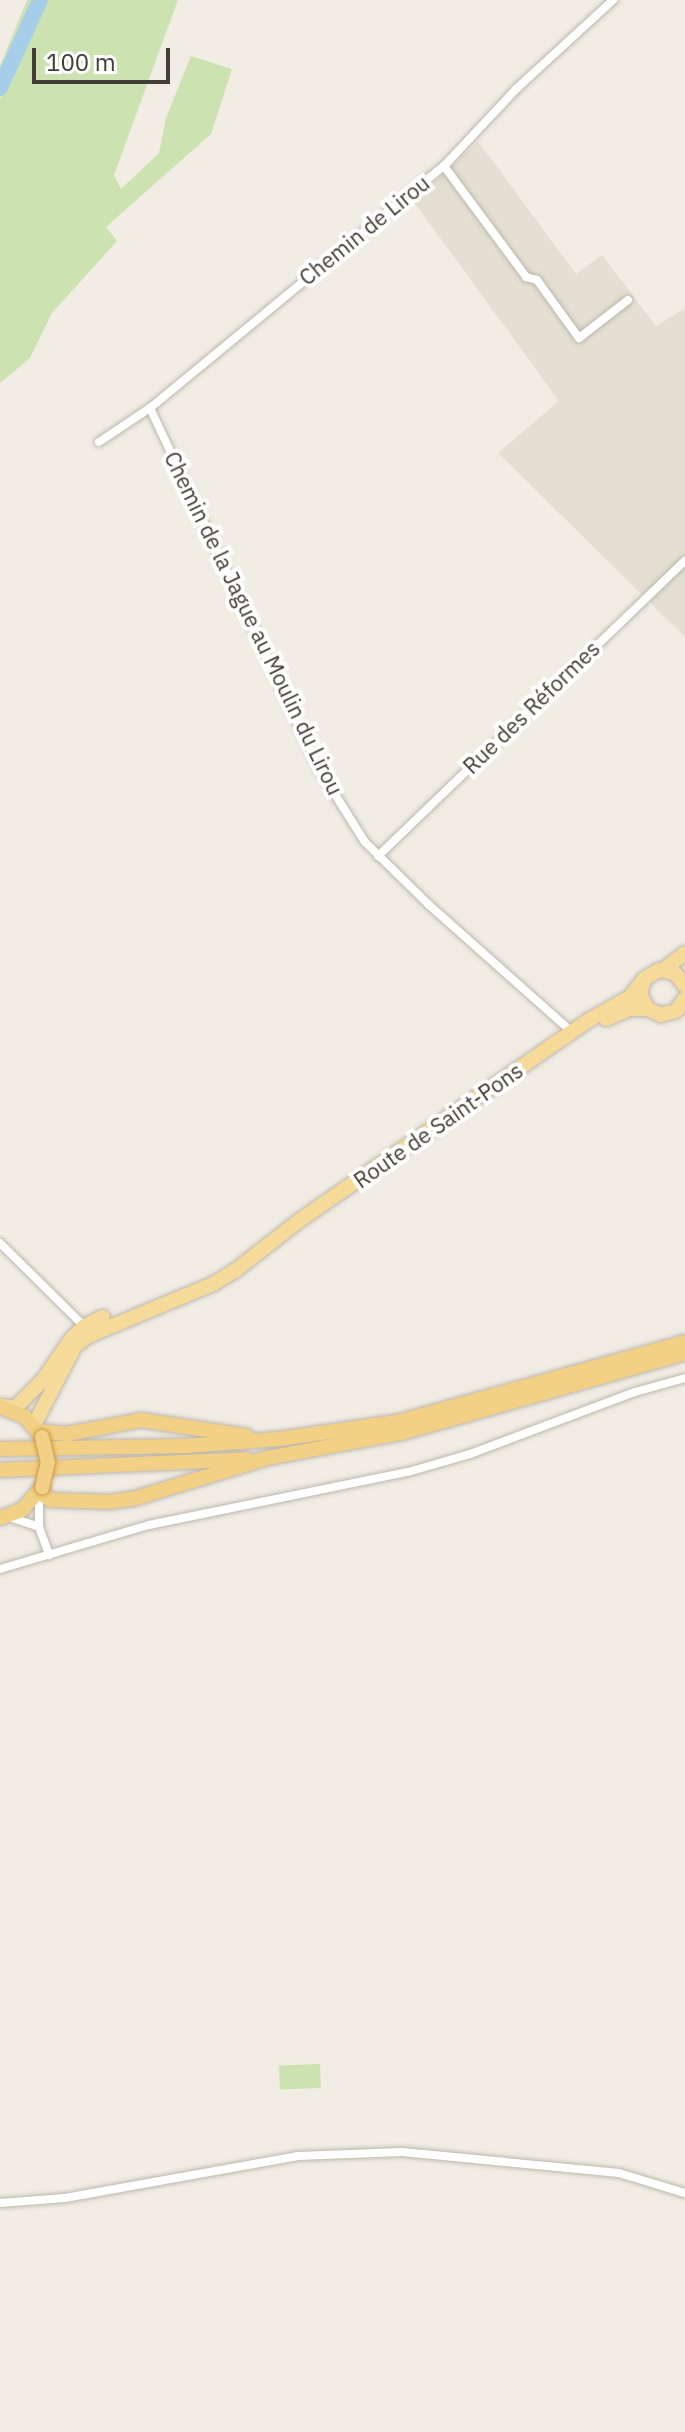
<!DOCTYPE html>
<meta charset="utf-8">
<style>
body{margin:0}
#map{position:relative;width:685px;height:2432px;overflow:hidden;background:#f1ede5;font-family:"IBM Plex Sans",sans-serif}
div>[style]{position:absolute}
.residential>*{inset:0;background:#e4dfd3}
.green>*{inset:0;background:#cce2b1;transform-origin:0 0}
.river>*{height:16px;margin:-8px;padding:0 8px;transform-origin:8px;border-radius:8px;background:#a6cee9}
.roads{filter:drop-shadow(0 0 2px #beb7ab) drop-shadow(0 0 2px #beb7ab)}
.minor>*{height:8px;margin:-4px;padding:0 4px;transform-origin:4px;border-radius:4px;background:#fff}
.primary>*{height:14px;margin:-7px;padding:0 7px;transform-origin:7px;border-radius:7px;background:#f5da9a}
.trunk>*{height:14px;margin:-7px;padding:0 7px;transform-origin:7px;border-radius:7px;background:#f2d085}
.bridges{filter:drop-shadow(0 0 2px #ce9941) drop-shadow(0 0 2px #ce9941)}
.trunk-bridge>*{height:14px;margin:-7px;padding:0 7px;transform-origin:7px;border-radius:7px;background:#f2d085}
span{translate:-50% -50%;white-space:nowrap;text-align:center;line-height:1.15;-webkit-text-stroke:8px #fff;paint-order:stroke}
.street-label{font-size:22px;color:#423d35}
.scale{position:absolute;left:32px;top:48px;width:138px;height:36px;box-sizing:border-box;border:4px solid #423d35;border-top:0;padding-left:10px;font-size:24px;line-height:28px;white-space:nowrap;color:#423d35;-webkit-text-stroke:6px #fff;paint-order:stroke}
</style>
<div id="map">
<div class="residential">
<i style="clip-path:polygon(478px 141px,576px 274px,602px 255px,656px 326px,685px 308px,685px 637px,498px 453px,559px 401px,414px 202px)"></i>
</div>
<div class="green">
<i style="clip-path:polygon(27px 0,36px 0,0 83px,0 66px)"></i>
<i style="clip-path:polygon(44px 0,178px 0,114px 175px,121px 189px,159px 153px,166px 118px,191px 56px,232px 69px,211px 134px,106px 227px,117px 241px,52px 313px,30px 358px,0 383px,0 98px,11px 83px)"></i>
<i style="left:320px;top:2064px;width:24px;height:41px;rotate:88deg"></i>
</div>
<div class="river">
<i style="left:0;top:88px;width:97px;rotate:-65.6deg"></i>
</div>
<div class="roads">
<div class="minor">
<i style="left:444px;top:166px;width:138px;rotate:53.5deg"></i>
<i style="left:526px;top:277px;width:11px;rotate:15deg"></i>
<i style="left:537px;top:280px;width:72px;rotate:54.1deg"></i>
<i style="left:579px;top:338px;width:62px;rotate:-37.8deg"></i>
<i style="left:150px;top:408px;width:399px;rotate:64.9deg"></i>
<i style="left:319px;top:769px;width:86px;rotate:57.8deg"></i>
<i style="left:365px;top:842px;width:90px;rotate:44.5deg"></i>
<i style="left:429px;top:905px;width:191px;rotate:41.6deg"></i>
<i style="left:99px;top:442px;width:61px;rotate:-33.7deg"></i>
<i style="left:150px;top:408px;width:381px;rotate:-39.5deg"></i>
<i style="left:444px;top:166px;width:105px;rotate:-46.9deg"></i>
<i style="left:516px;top:89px;width:132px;rotate:-42.5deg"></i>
<i style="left:378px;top:856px;width:426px;rotate:-43.9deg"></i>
<i style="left:0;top:1243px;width:120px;rotate:44.7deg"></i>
<i style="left:34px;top:1499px;width:7px;rotate:45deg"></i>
<i style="left:39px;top:1504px;width:23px;rotate:90deg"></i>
<i style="left:39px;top:1527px;width:30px;rotate:70deg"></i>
<i style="left:9px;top:1517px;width:32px;rotate:18deg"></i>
<i style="left:0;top:1569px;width:155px;rotate:-16.5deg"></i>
<i style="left:149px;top:1525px;width:264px;rotate:-11.6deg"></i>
<i style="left:408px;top:1472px;width:65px;rotate:-16.2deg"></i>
<i style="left:470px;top:1454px;width:176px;rotate:-20.6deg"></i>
<i style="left:635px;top:1392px;width:52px;rotate:-15.6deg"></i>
<i style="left:0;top:2203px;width:65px;rotate:-4.4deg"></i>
<i style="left:65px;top:2198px;width:237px;rotate:-10.2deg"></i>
<i style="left:298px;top:2156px;width:104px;rotate:-2.2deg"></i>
<i style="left:402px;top:2152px;width:218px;rotate:5.5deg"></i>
<i style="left:619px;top:2173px;width:69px;rotate:16.9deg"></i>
</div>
<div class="primary">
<i style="left:664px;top:969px;width:26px;rotate:-37deg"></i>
<i style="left:685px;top:986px;width:16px;rotate:-128deg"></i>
<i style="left:675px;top:973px;width:16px;rotate:-169deg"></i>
<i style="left:659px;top:970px;width:17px;rotate:149deg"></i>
<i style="left:644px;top:979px;width:16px;rotate:104deg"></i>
<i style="left:640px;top:995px;width:16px;rotate:60deg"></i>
<i style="left:648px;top:1009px;width:14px;rotate:25deg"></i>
<i style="left:661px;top:1015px;width:16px;rotate:-15deg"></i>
<i style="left:676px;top:1011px;width:16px;rotate:-55deg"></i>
<i style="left:606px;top:1019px;width:26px;rotate:-23deg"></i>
<i style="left:630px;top:1009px;width:18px"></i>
<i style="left:1px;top:1406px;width:14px;rotate:8deg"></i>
<i style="left:15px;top:1408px;width:40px;rotate:-45deg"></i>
<i style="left:43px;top:1380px;width:51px;rotate:-55.4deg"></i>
<i style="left:72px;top:1338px;width:18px;rotate:-43deg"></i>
<i style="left:85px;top:1326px;width:20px;rotate:-27deg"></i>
<i style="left:34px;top:1425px;width:89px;rotate:-62.6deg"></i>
<i style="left:75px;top:1346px;width:16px;rotate:-38deg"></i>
<i style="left:88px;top:1336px;width:135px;rotate:-22.6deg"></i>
<i style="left:213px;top:1284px;width:27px;rotate:-31deg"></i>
<i style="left:236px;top:1270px;width:81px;rotate:-38deg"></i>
<i style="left:300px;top:1220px;width:351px;rotate:-34.7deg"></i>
<i style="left:589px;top:1020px;width:47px;rotate:-29.3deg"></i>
<i style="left:630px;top:997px;width:23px;rotate:-52deg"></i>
</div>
<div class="trunk">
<i style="left:0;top:1407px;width:26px;rotate:21deg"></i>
<i style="left:24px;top:1416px;width:28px;rotate:49deg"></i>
<i style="left:38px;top:1431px;width:29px;rotate:6deg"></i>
<i style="left:67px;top:1434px;width:75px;rotate:-10.7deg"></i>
<i style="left:141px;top:1420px;width:107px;rotate:8.6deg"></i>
<i style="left:0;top:1449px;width:186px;rotate:-0.9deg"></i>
<i style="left:186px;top:1446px;width:93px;rotate:-4.3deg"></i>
<i style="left:279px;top:1439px;width:119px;rotate:-8.2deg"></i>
<i style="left:397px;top:1422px;width:299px;rotate:-15.5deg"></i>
<i style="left:0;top:1470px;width:247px;rotate:-2.5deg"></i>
<i style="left:39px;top:1492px;width:14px;rotate:34deg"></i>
<i style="left:51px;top:1500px;width:58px;rotate:2deg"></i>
<i style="left:109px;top:1502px;width:27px;rotate:-8deg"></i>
<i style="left:136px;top:1498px;width:137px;rotate:-17deg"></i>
<i style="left:267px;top:1458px;width:136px;rotate:-10.6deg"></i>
<i style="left:401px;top:1433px;width:295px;rotate:-15.7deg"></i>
<i style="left:0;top:1518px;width:23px;rotate:-20deg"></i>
<i style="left:22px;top:1510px;width:30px;rotate:-49deg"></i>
</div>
</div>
<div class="bridges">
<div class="trunk-bridge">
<i style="left:42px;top:1437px;width:26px;rotate:77deg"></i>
<i style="left:48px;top:1462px;width:26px;rotate:103deg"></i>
</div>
</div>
<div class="street-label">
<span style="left:364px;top:230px;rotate:-39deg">Chemin de Lirou</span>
<span style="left:254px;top:623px;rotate:64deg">Chemin de la Jague au Moulin du Lirou</span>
<span style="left:531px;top:707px;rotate:-44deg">Rue des Réformes</span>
<span style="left:438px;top:1125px;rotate:-35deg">Route de Saint-Pons</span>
</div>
<div class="scale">100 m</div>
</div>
